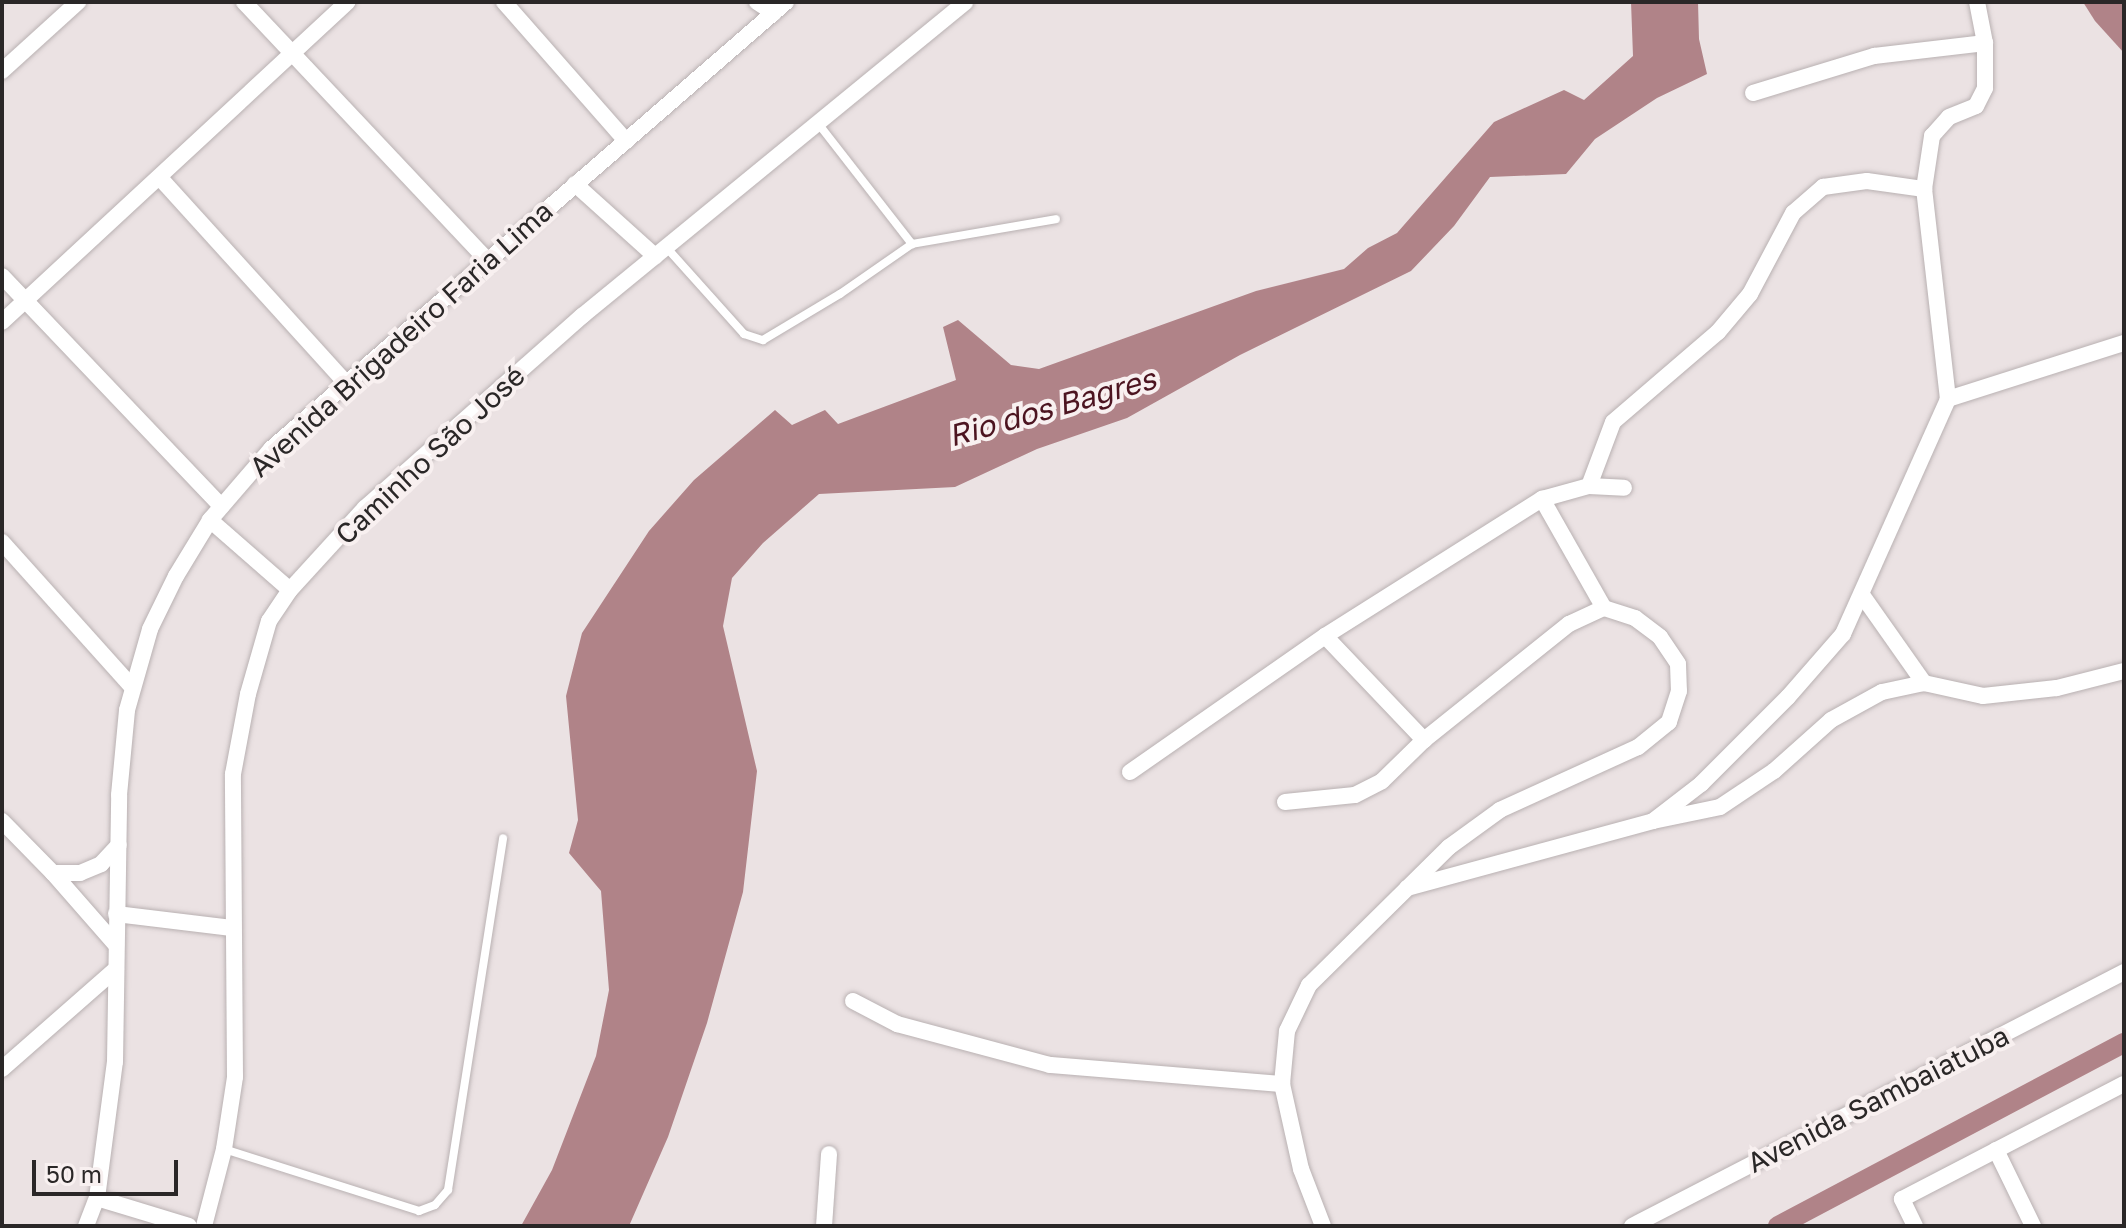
<!DOCTYPE html>
<meta charset="utf-8">
<style>
body{margin:0}
#map{position:relative;width:2126px;height:1228px;overflow:hidden;background:#ebe2e3;font-family:"Golos Text",sans-serif}
div>[style]{position:absolute}
.water>*{inset:0;background:#b08388}
.canal>*{height:20px;margin:-10px;padding:0 10px;transform-origin:10px;border-radius:10px;background:#b08388}
.roads{filter:drop-shadow(0 0 2px #b9b1b2) drop-shadow(0 0 2px #b9b1b2)}
.lane>*{height:8px;margin:-4px;padding:0 4px;transform-origin:4px;border-radius:4px;background:#fff}
.street>*{height:16px;margin:-8px;padding:0 8px;transform-origin:8px;border-radius:8px;background:#fff}
span{translate:-50% -50%;white-space:nowrap;text-align:center;line-height:1.15;-webkit-text-stroke:8px #f8f0f0;paint-order:stroke}
.street-label{font-size:28px;color:#2a2727}
.water-label{font-size:30px;color:#4c1420;font-style:italic}
.frame{position:absolute;inset:0;border:4px solid #2a2727;pointer-events:none}
.scale{position:absolute;left:32px;top:1160px;width:146px;height:36px;box-sizing:border-box;border:4px solid #2a2727;border-top:0;padding-left:10px;font-size:24px;line-height:28px;white-space:nowrap;color:#2a2727;-webkit-text-stroke:6px #f8f0f0;paint-order:stroke}
</style>
<div id="map">
<div class="water">
<i style="clip-path:polygon(1631px 2px,1698px 2px,1699px 39px,1707px 74px,1657px 98px,1595px 139px,1566px 174px,1490px 177px,1454px 226px,1411px 271px,1240px 355px,1127px 418px,1037px 449px,955px 487px,819px 494px,763px 543px,732px 578px,723px 626px,757px 771px,743px 892px,707px 1023px,668px 1137px,629px 1226px,521px 1226px,552px 1170px,596px 1056px,609px 990px,601px 891px,569px 853px,578px 820px,566px 696px,582px 633px,649px 531px,694px 480px,775px 410px,792px 425px,825px 410px,838px 424px,956px 380px,943px 327px,958px 320px,1011px 365px,1039px 369px,1256px 291px,1344px 269px,1368px 248px,1397px 233px,1494px 122px,1564px 90px,1584px 100px,1633px 56px)"></i>
<i style="clip-path:polygon(2083px 2px,2124px 2px,2124px 53px,2095px 21px)"></i>
</div>
<div class="canal">
<i style="left:1778px;top:1226px;width:391px;rotate:-27.9deg"></i>
</div>
<div class="roads">
<div class="lane">
<i style="left:817px;top:122px;width:155px;rotate:52.1deg"></i>
<i style="left:666px;top:247px;width:117px;rotate:48.1deg"></i>
<i style="left:744px;top:334px;width:20px;rotate:18deg"></i>
<i style="left:763px;top:340px;width:90px;rotate:-30.9deg"></i>
<i style="left:840px;top:294px;width:88px;rotate:-34.8deg"></i>
<i style="left:912px;top:244px;width:146px;rotate:-9.8deg"></i>
<i style="left:224px;top:1149px;width:205px;rotate:17.6deg"></i>
<i style="left:419px;top:1211px;width:17px;rotate:-21deg"></i>
<i style="left:435px;top:1205px;width:20px;rotate:-49deg"></i>
<i style="left:448px;top:1190px;width:356px;rotate:-81.1deg"></i>
</div>
<div class="street">
<i style="left:244px;top:2px;width:356px;rotate:46.7deg"></i>
<i style="left:504px;top:2px;width:185px;rotate:48.7deg"></i>
<i style="left:757px;top:2px;width:20px;rotate:33deg"></i>
<i style="left:2px;top:71px;width:103px;rotate:-42.2deg"></i>
<i style="left:1753px;top:93px;width:127px;rotate:-17deg"></i>
<i style="left:1874px;top:56px;width:112px;rotate:-6.7deg"></i>
<i style="left:161px;top:179px;width:275px;rotate:47.8deg"></i>
<i style="left:575px;top:184px;width:108px;rotate:42deg"></i>
<i style="left:2px;top:276px;width:318px;rotate:46.4deg"></i>
<i style="left:2px;top:322px;width:471px;rotate:-42.8deg"></i>
<i style="left:1948px;top:399px;width:185px;rotate:-17.7deg"></i>
<i style="left:1589px;top:486px;width:68px;rotate:-69.4deg"></i>
<i style="left:1613px;top:422px;width:138px;rotate:-40.6deg"></i>
<i style="left:1718px;top:332px;width:50px;rotate:-49.9deg"></i>
<i style="left:1750px;top:294px;width:92px;rotate:-62deg"></i>
<i style="left:1793px;top:213px;width:40px;rotate:-41deg"></i>
<i style="left:1823px;top:187px;width:44px;rotate:-7.8deg"></i>
<i style="left:1867px;top:181px;width:58px;rotate:8deg"></i>
<i style="left:1542px;top:499px;width:125px;rotate:60.4deg"></i>
<i style="left:210px;top:520px;width:106px;rotate:41.2deg"></i>
<i style="left:2px;top:542px;width:195px;rotate:48.1deg"></i>
<i style="left:1862px;top:595px;width:108px;rotate:54.8deg"></i>
<i style="left:1325px;top:636px;width:144px;rotate:46.4deg"></i>
<i style="left:1130px;top:772px;width:238px;rotate:-34.9deg"></i>
<i style="left:1325px;top:636px;width:257px;rotate:-32.3deg"></i>
<i style="left:1542px;top:499px;width:49px;rotate:-15.5deg"></i>
<i style="left:1589px;top:486px;width:35px;rotate:3deg"></i>
<i style="left:1285px;top:802px;width:70px;rotate:-5.7deg"></i>
<i style="left:1355px;top:795px;width:30px;rotate:-27deg"></i>
<i style="left:1382px;top:781px;width:59px;rotate:-44.3deg"></i>
<i style="left:1424px;top:740px;width:186px;rotate:-38.7deg"></i>
<i style="left:1569px;top:624px;width:38px;rotate:-25deg"></i>
<i style="left:1604px;top:608px;width:33px;rotate:18deg"></i>
<i style="left:1635px;top:618px;width:31px;rotate:37deg"></i>
<i style="left:1660px;top:637px;width:32px;rotate:56deg"></i>
<i style="left:1678px;top:664px;width:27px;rotate:88deg"></i>
<i style="left:1679px;top:691px;width:33px;rotate:108deg"></i>
<i style="left:1669px;top:722px;width:40px;rotate:141deg"></i>
<i style="left:1638px;top:747px;width:152px;rotate:155.5deg"></i>
<i style="left:1500px;top:810px;width:63px;rotate:144deg"></i>
<i style="left:1449px;top:847px;width:197px;rotate:135.4deg"></i>
<i style="left:1309px;top:985px;width:51px;rotate:115.6deg"></i>
<i style="left:1287px;top:1031px;width:53px;rotate:95.4deg"></i>
<i style="left:1282px;top:1084px;width:87px;rotate:77.4deg"></i>
<i style="left:1301px;top:1169px;width:61px;rotate:68.9deg"></i>
<i style="left:2px;top:821px;width:73px;rotate:45.6deg"></i>
<i style="left:53px;top:873px;width:96px;rotate:48.8deg"></i>
<i style="left:1653px;top:821px;width:61px;rotate:-37.6deg"></i>
<i style="left:1701px;top:784px;width:123px;rotate:-45deg"></i>
<i style="left:1788px;top:697px;width:84px;rotate:-48.9deg"></i>
<i style="left:1843px;top:634px;width:257px;rotate:-65.9deg"></i>
<i style="left:1948px;top:399px;width:211px;rotate:-96.5deg"></i>
<i style="left:1924px;top:189px;width:54px;rotate:-81.4deg"></i>
<i style="left:1932px;top:136px;width:25px;rotate:-48deg"></i>
<i style="left:1949px;top:117px;width:29px;rotate:-22deg"></i>
<i style="left:1976px;top:106px;width:20px;rotate:-63deg"></i>
<i style="left:1985px;top:88px;width:45px;rotate:-90deg"></i>
<i style="left:1985px;top:43px;width:42px;rotate:-101deg"></i>
<i style="left:53px;top:873px;width:27px"></i>
<i style="left:80px;top:873px;width:23px;rotate:-23deg"></i>
<i style="left:101px;top:864px;width:26px;rotate:-47deg"></i>
<i style="left:1407px;top:888px;width:255px;rotate:-15.2deg"></i>
<i style="left:1653px;top:821px;width:68px;rotate:-11.8deg"></i>
<i style="left:1720px;top:807px;width:65px;rotate:-33.7deg"></i>
<i style="left:1774px;top:771px;width:76px;rotate:-41.8deg"></i>
<i style="left:1831px;top:720px;width:58px;rotate:-28.8deg"></i>
<i style="left:1882px;top:692px;width:43px;rotate:-12.1deg"></i>
<i style="left:1924px;top:683px;width:60px;rotate:12.4deg"></i>
<i style="left:1983px;top:696px;width:74px;rotate:-6.2deg"></i>
<i style="left:2057px;top:688px;width:69px;rotate:-14.2deg"></i>
<i style="left:116px;top:914px;width:117px;rotate:6.9deg"></i>
<i style="left:853px;top:1001px;width:50px;rotate:27.6deg"></i>
<i style="left:897px;top:1024px;width:158px;rotate:15deg"></i>
<i style="left:1050px;top:1065px;width:233px;rotate:4.7deg"></i>
<i style="left:2px;top:1069px;width:152px;rotate:-41.3deg"></i>
<i style="left:1996px;top:1150px;width:85px;rotate:64deg"></i>
<i style="left:97px;top:1198px;width:96px;rotate:16.9deg"></i>
<i style="left:86px;top:1226px;width:30px;rotate:-69deg"></i>
<i style="left:97px;top:1198px;width:137px;rotate:-82.5deg"></i>
<i style="left:115px;top:1062px;width:267px;rotate:-89.1deg"></i>
<i style="left:119px;top:795px;width:85px;rotate:-84.6deg"></i>
<i style="left:127px;top:710px;width:84px;rotate:-74.1deg"></i>
<i style="left:150px;top:629px;width:59px;rotate:-63.9deg"></i>
<i style="left:176px;top:576px;width:66px;rotate:-58.7deg"></i>
<i style="left:210px;top:520px;width:94px;rotate:-49.3deg"></i>
<i style="left:271px;top:449px;width:682px;rotate:-40.96deg"></i>
<i style="left:204px;top:1226px;width:80px;rotate:-75.4deg"></i>
<i style="left:224px;top:1149px;width:73px;rotate:-81.3deg"></i>
<i style="left:235px;top:1077px;width:303px;rotate:-90.4deg"></i>
<i style="left:233px;top:774px;width:81px;rotate:-79.4deg"></i>
<i style="left:248px;top:694px;width:76px;rotate:-74deg"></i>
<i style="left:269px;top:621px;width:37px;rotate:-56deg"></i>
<i style="left:290px;top:590px;width:111px;rotate:-47.6deg"></i>
<i style="left:365px;top:508px;width:290px;rotate:-41.5deg"></i>
<i style="left:582px;top:316px;width:495px;rotate:-39.3deg"></i>
<i style="left:824px;top:1226px;width:72px;rotate:-86deg"></i>
<i style="left:1632px;top:1226px;width:554px;rotate:-27.31deg"></i>
<i style="left:1915px;top:1226px;width:30px;rotate:-116deg"></i>
<i style="left:1902px;top:1199px;width:250px;rotate:-27.4deg"></i>
</div>
</div>
<div class="street-label">
<span style="left:401px;top:339px;rotate:-42deg">Avenida Brigadeiro Faria Lima</span>
<span style="left:430px;top:455px;rotate:-43deg">Caminho São José</span>
<span style="left:1878px;top:1099px;rotate:-27deg">Avenida Sambaiatuba</span>
</div>
<div class="water-label">
<span style="left:1052px;top:407px;rotate:-16deg">Rio dos Bagres</span>
</div>
<div class="frame"></div>
<div class="scale">50 m</div>
</div>
